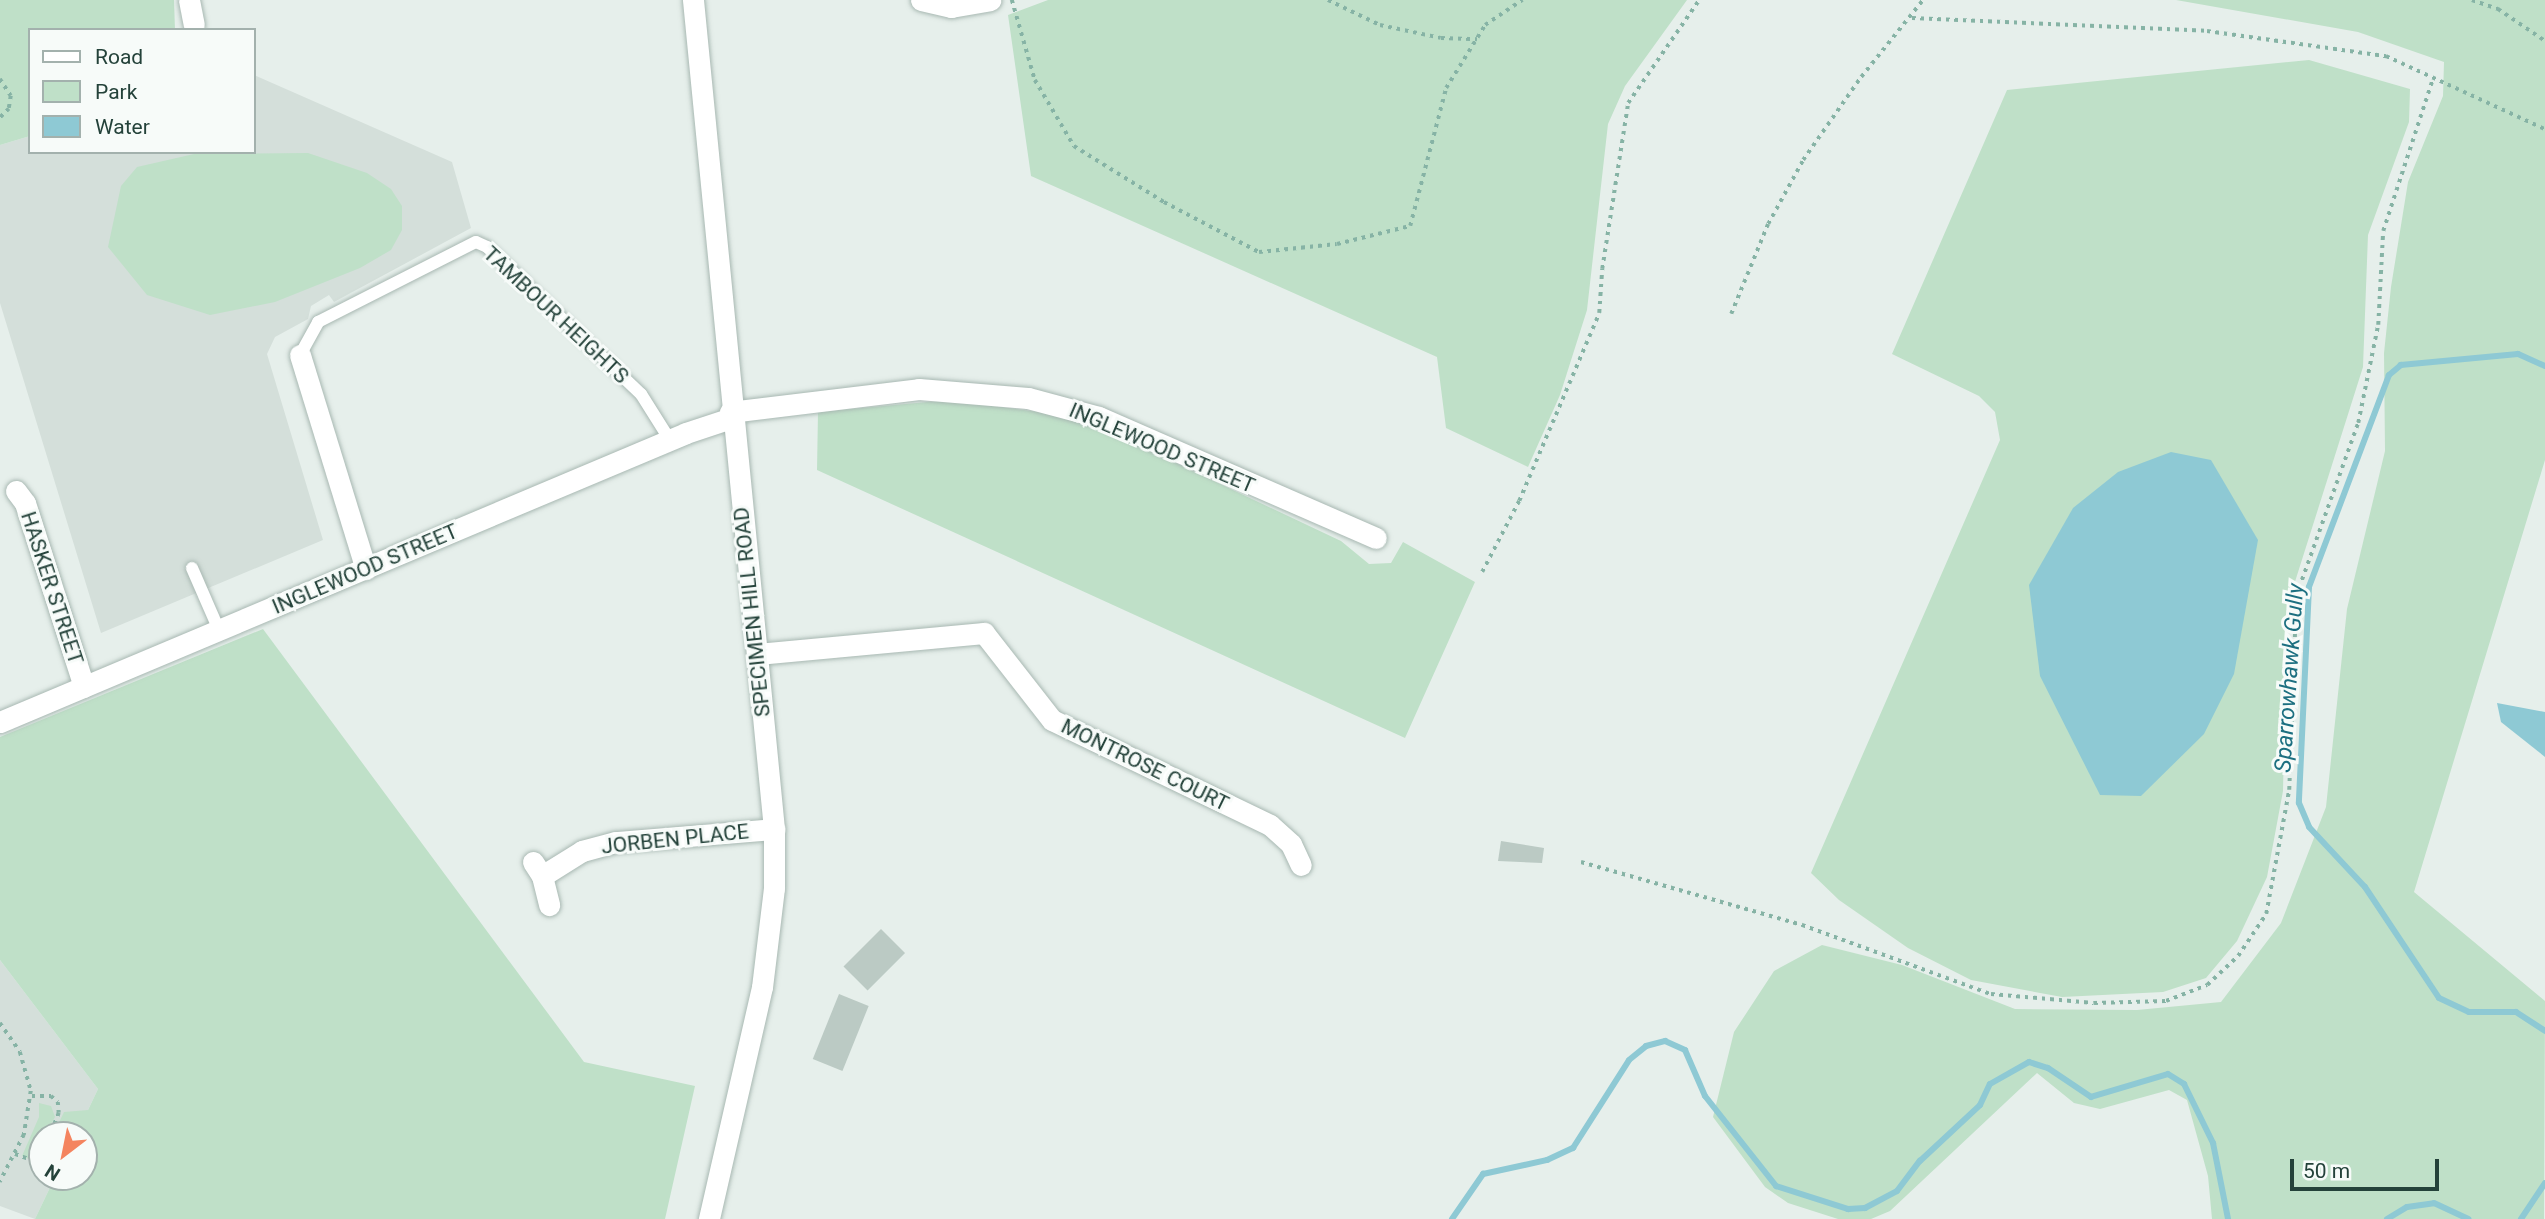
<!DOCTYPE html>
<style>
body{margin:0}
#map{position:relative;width:2545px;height:1219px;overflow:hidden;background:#e6efeb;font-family:Roboto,sans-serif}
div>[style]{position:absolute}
.built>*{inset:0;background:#d4dfda}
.green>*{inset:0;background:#bfe0c8}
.water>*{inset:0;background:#8ec9d4}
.stream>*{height:6px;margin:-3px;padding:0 3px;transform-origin:3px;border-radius:3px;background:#8ec9d4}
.building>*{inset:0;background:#bbcac4;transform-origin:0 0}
.path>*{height:3.5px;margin-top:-1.75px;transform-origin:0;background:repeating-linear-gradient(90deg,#86b3a5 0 3.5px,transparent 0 8.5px)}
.roads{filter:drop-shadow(0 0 2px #a8b8b2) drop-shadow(0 0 2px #a8b8b2)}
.service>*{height:12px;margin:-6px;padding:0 6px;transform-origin:6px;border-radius:6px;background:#fff}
.minor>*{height:21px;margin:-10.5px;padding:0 10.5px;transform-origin:10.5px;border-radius:10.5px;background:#fff}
.secondary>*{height:21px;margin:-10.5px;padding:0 10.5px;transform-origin:10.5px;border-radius:10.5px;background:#fff}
span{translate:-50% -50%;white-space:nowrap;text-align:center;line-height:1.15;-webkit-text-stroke:6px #f7fbf9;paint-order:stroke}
.street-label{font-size:21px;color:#24423a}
.water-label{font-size:23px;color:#1c6f80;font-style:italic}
.legend{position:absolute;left:28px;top:28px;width:228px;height:126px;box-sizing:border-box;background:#f7fbf9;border:2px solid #a3b1ad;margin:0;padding:9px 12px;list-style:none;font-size:21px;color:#24423a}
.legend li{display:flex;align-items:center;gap:14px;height:35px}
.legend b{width:35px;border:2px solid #a3b1ad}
.north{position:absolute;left:28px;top:1121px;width:70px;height:70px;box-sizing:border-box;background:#f7fbf9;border:2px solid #a3b1ad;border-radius:50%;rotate:212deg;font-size:19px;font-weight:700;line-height:28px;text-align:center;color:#24423a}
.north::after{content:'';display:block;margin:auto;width:24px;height:32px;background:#f4845f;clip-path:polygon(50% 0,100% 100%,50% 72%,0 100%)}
.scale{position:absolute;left:2290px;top:1159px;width:149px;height:32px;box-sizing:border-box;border:4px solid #24423a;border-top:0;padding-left:9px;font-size:21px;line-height:24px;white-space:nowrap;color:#24423a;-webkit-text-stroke:5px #f7fbf9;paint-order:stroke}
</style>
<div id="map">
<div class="built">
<i style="clip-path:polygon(254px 75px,452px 162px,471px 228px,334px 302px,329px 295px,311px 306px,308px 319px,275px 337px,267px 354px,323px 540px,101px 633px,0 303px,0 145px,30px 136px,30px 152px,254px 152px)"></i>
<i style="clip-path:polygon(0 960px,98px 1089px,76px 1135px,42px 1135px,42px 1177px,55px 1177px,35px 1219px,0 1206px)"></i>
</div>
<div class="green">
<i style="clip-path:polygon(0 0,174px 0,175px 30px,30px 30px,30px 136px,0 145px)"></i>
<i style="clip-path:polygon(1048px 0,1687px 0,1625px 86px,1608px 124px,1587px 310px,1560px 395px,1528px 467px,1446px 428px,1437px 357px,1031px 176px,1008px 15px)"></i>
<i style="clip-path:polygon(2176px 0,2545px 0,2545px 460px,2414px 892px,2545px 1001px,2544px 1219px,2212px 1219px,2208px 1176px,2187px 1100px,2169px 1090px,2100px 1109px,2074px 1103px,2037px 1073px,1890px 1211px,1871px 1219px,1838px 1219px,1788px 1203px,1765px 1187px,1713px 1117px,1734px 1032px,1774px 971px,1822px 945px,1902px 965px,2015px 1009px,2137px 1010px,2221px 1002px,2281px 923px,2326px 807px,2347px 609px,2385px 451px,2384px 353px,2391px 287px,2408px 182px,2443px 96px,2444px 62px,2358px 32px)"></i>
<i style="clip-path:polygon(2309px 60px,2410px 89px,2409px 122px,2368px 235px,2363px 367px,2287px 607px,2283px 791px,2267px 877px,2237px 941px,2206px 978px,2163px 992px,2062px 997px,1971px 980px,1908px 948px,1839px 900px,1811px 873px,2000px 440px,1995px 412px,1979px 396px,1892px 354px,2007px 90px)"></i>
<i style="clip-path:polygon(308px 153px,367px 173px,391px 189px,402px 206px,402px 230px,391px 250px,360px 268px,275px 302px,210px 315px,147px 295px,108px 247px,121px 186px,137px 167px,194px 154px)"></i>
<i style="clip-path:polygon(949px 400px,1054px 414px,1121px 437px,1341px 541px,1369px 564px,1391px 563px,1403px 542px,1475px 582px,1405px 738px,817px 470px,818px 412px)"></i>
<i style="clip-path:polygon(263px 629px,584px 1062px,695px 1086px,665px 1219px,35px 1219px,55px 1177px,84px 1177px,84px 1135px,53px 1135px,64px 1112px,88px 1110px,98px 1089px,0 960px,0 737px)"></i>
<i style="clip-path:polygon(39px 1103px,51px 1106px,55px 1117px,31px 1160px,22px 1156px,39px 1117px)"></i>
</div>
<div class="water">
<i style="clip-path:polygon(2171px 452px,2211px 460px,2258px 540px,2234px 674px,2204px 734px,2141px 796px,2100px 795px,2040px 676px,2029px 585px,2073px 508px,2118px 472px)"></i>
<i style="clip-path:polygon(2497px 703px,2545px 712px,2545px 757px,2501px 722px)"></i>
</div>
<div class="stream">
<i style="left:2545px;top:366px;width:30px;rotate:-156deg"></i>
<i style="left:2518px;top:354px;width:118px;rotate:174.6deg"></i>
<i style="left:2401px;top:365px;width:16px;rotate:140deg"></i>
<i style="left:2389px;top:375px;width:227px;rotate:110.7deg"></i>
<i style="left:2309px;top:587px;width:216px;rotate:92.7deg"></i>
<i style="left:2299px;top:803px;width:26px;rotate:67deg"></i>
<i style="left:2309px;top:827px;width:82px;rotate:47deg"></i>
<i style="left:2365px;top:887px;width:133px;rotate:56.3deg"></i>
<i style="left:2439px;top:998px;width:33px;rotate:25deg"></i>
<i style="left:2469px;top:1012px;width:47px"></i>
<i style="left:2516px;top:1012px;width:35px;rotate:33deg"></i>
<i style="left:1452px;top:1219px;width:55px;rotate:-55.4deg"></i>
<i style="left:1483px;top:1174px;width:66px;rotate:-12.3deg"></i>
<i style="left:1547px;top:1160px;width:29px;rotate:-25deg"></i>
<i style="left:1573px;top:1148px;width:104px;rotate:-57.5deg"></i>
<i style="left:1629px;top:1060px;width:22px;rotate:-39deg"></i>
<i style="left:1646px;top:1046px;width:20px;rotate:-15deg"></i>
<i style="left:1665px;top:1041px;width:22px;rotate:24deg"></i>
<i style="left:1685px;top:1050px;width:50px;rotate:66.5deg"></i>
<i style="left:1705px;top:1096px;width:115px;rotate:51.7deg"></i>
<i style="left:1776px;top:1186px;width:76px;rotate:17.7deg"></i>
<i style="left:1848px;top:1209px;width:17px;rotate:-3deg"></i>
<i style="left:1865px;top:1208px;width:36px;rotate:-28deg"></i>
<i style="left:1897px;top:1191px;width:38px;rotate:-53deg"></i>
<i style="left:1920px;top:1161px;width:82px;rotate:-43deg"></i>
<i style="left:1980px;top:1105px;width:23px;rotate:-65deg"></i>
<i style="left:1990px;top:1084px;width:45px;rotate:-29.4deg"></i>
<i style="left:2029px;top:1062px;width:20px;rotate:18deg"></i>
<i style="left:2048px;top:1068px;width:52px;rotate:34deg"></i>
<i style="left:2091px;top:1097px;width:80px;rotate:-16.6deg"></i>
<i style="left:2168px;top:1074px;width:19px;rotate:32deg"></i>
<i style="left:2184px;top:1084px;width:66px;rotate:63.8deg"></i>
<i style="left:2213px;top:1143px;width:77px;rotate:78.8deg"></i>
<i style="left:2387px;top:1219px;width:23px;rotate:-31deg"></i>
<i style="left:2407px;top:1207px;width:27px;rotate:-8deg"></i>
<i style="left:2434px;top:1203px;width:38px;rotate:25deg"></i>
<i style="left:2521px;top:1219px;width:43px;rotate:-56.3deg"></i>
</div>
<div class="building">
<i style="clip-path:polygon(1501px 841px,1544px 848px,1542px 863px,1498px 861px)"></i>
<i style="left:881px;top:929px;width:34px;height:53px;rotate:45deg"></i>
<i style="left:839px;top:994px;width:32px;height:70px;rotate:22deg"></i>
</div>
<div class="path">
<i style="left:1012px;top:0;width:83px;rotate:74deg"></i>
<i style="left:1035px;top:80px;width:77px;rotate:59.4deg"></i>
<i style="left:1074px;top:146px;width:106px;rotate:31.9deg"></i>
<i style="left:1164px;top:202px;width:107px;rotate:27.8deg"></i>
<i style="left:1259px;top:252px;width:78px;rotate:-5.9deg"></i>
<i style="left:1337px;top:244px;width:75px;rotate:-13.9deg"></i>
<i style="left:1410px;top:226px;width:143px;rotate:-75.4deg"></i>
<i style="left:1446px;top:88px;width:74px;rotate:-58.2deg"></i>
<i style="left:1485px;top:25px;width:45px;rotate:-34deg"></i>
<i style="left:1328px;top:0;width:58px;rotate:25.7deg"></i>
<i style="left:1380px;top:25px;width:62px;rotate:12deg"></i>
<i style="left:1441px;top:38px;width:36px;rotate:2deg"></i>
<i style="left:2472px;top:0;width:28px;rotate:19deg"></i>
<i style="left:2498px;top:9px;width:57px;rotate:34.2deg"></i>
<i style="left:1912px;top:18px;width:295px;rotate:2.5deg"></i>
<i style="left:2207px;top:31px;width:181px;rotate:8deg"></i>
<i style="left:2386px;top:56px;width:175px;rotate:24.7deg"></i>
<i style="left:0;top:79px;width:20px;rotate:57deg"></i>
<i style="left:11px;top:96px;width:13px;rotate:99deg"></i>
<i style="left:9px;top:109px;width:13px;rotate:135deg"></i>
<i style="left:1731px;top:314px;width:97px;rotate:-67.7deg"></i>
<i style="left:1768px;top:224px;width:73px;rotate:-61.3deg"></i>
<i style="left:1803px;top:160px;width:101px;rotate:-55.1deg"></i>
<i style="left:1861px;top:77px;width:99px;rotate:-51.2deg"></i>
<i style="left:1482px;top:572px;width:80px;rotate:-62.5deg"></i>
<i style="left:1519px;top:501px;width:204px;rotate:-66.9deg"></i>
<i style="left:1599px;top:313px;width:44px;rotate:-86.1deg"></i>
<i style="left:1602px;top:269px;width:168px;rotate:-81.1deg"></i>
<i style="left:1628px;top:103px;width:125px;rotate:-55.4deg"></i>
<i style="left:1581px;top:862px;width:230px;rotate:15.9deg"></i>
<i style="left:1802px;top:925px;width:201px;rotate:20.1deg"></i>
<i style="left:1991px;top:994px;width:103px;rotate:5deg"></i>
<i style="left:2094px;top:1003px;width:72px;rotate:-1.6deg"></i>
<i style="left:2166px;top:1001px;width:44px;rotate:-21.3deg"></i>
<i style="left:2207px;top:985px;width:42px;rotate:-43.1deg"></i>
<i style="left:2238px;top:956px;width:50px;rotate:-56.3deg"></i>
<i style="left:2266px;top:914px;width:126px;rotate:-79.5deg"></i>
<i style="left:2289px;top:790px;width:194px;rotate:-87.9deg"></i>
<i style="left:2296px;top:596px;width:184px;rotate:-70.3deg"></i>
<i style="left:2358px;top:423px;width:100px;rotate:-78.5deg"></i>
<i style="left:2378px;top:325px;width:94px;rotate:-87deg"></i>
<i style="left:2383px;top:231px;width:161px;rotate:-71.9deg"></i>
<i style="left:0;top:1023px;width:35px;rotate:55deg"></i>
<i style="left:20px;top:1052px;width:41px;rotate:74.2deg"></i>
<i style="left:31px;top:1091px;width:45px;rotate:99deg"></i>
<i style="left:24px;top:1135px;width:53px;rotate:117.1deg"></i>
<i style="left:32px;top:1096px;width:19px"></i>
<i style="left:51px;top:1096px;width:9px;rotate:41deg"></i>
<i style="left:58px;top:1102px;width:11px;rotate:85deg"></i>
<i style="left:59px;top:1113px;width:24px;rotate:112deg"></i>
<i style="left:15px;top:1154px;width:20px;rotate:20deg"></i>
<i style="left:34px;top:1161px;width:14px;rotate:-56deg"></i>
</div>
<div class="roads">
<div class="service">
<i style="left:300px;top:355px;width:38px;rotate:-61deg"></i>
<i style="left:318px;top:322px;width:177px;rotate:-26.9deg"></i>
<i style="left:476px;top:242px;width:12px;rotate:24deg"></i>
<i style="left:487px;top:247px;width:213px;rotate:43.7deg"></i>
<i style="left:641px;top:394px;width:54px;rotate:57.8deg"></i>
<i style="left:192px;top:568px;width:68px;rotate:66.5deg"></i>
</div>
<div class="minor">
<i style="left:189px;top:0;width:25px;rotate:79deg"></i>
<i style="left:921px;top:0;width:31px;rotate:13deg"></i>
<i style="left:951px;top:7px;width:40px;rotate:-10deg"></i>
<i style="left:300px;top:355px;width:224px;rotate:72.9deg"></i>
<i style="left:730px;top:412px;width:190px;rotate:-6.9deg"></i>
<i style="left:919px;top:389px;width:109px;rotate:4.7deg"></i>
<i style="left:1028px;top:398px;width:73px;rotate:15deg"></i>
<i style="left:1099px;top:417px;width:302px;rotate:23.6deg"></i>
<i style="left:16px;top:491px;width:15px;rotate:53deg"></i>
<i style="left:25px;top:503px;width:193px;rotate:72.2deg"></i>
<i style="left:757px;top:654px;width:228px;rotate:-5.3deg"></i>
<i style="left:984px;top:633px;width:110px;rotate:52deg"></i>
<i style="left:1052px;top:720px;width:242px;rotate:25.7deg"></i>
<i style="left:1270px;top:825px;width:28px;rotate:42deg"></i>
<i style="left:1291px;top:844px;width:23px;rotate:65deg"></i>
<i style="left:0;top:722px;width:744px;rotate:-22.84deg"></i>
<i style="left:686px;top:433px;width:47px;rotate:-18.4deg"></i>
<i style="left:533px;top:862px;width:17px;rotate:57deg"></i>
<i style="left:542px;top:876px;width:30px;rotate:76deg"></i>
<i style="left:542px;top:876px;width:47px;rotate:-32deg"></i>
<i style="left:582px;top:851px;width:35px;rotate:-15deg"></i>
<i style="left:616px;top:842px;width:159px;rotate:-4.7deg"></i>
</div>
<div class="secondary">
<i style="left:693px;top:0;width:833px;rotate:84.42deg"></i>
<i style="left:774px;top:829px;width:59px;rotate:90deg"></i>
<i style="left:774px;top:888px;width:100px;rotate:96.9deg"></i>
<i style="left:762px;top:987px;width:238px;rotate:102.9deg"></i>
</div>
</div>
<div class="street-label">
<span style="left:556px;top:315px;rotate:43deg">TAMBOUR HEIGHTS</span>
<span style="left:1162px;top:448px;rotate:23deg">INGLEWOOD STREET</span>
<span style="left:365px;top:569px;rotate:-23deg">INGLEWOOD STREET</span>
<span style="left:52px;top:588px;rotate:72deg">HASKER STREET</span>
<span style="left:752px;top:612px;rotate:-96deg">SPECIMEN HILL ROAD</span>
<span style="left:1145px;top:765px;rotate:26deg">MONTROSE COURT</span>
<span style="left:675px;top:839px;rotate:-6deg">JORBEN PLACE</span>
</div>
<div class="water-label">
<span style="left:2290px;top:678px;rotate:-86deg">Sparrowhawk Gully</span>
</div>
<ul class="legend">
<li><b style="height:9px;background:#fff"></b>Road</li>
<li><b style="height:19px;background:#bfe0c8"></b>Park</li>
<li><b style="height:19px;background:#8ec9d4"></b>Water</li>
</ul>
<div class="north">N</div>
<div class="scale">50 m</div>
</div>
